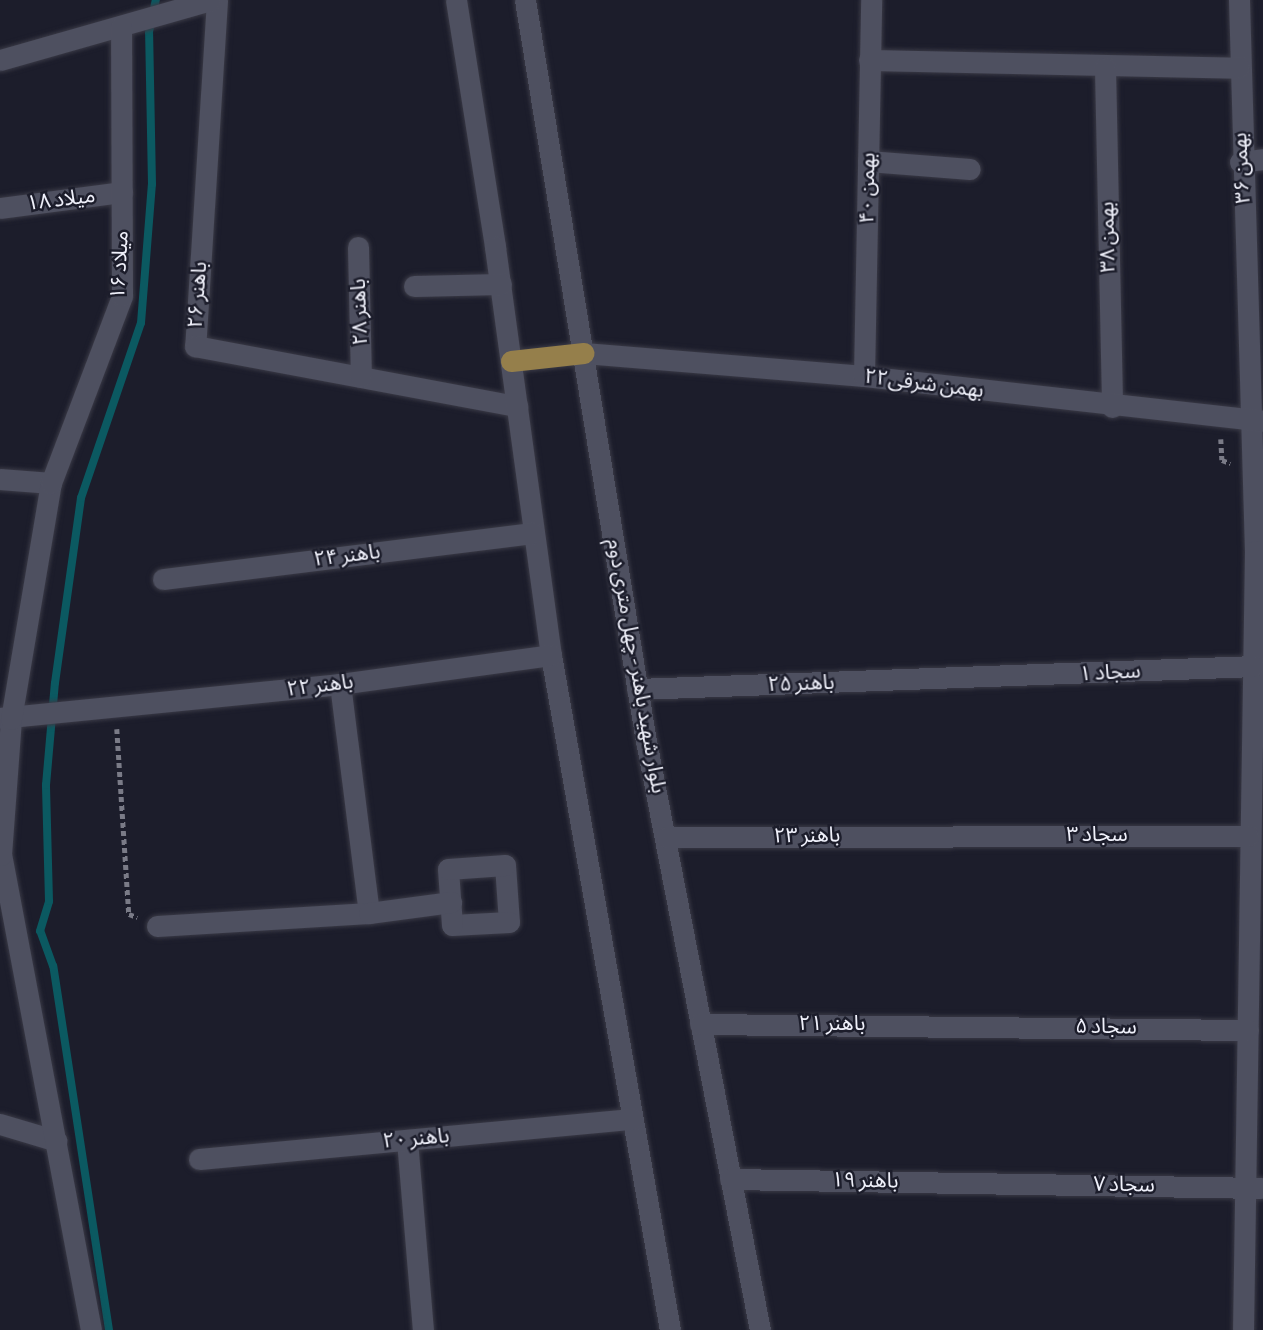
<!DOCTYPE html>
<meta charset="utf-8">
<style>
body{margin:0}
#map{position:relative;width:1263px;height:1330px;overflow:hidden;background:#1c1d2b;font-family:"Alegreya Sans","Noto Sans Arabic",sans-serif}
div>[style]{position:absolute}
.stream>*{height:8px;margin:-4px;padding:0 4px;transform-origin:4px;border-radius:4px;background:#0b5961}
.path>*{height:4.5px;margin-top:-2.25px;transform-origin:0;background:repeating-linear-gradient(90deg,#7a7b87 0 5px,transparent 0 8.5px)}
.roads{filter:drop-shadow(0 0 2px #3a3a46) drop-shadow(0 0 2px #3a3a46)}
.minor>*{height:21px;margin:-10.5px;padding:0 10.5px;transform-origin:10.5px;border-radius:10.5px;background:#4e5060}
.major>*{height:21px;margin:-10.5px;padding:0 10.5px;transform-origin:10.5px;border-radius:10.5px;background:#957f4b}
span{translate:-50% -50%;white-space:nowrap;text-align:center;line-height:1.15;-webkit-text-stroke:5px #1c1d2b;paint-order:stroke}
.street-label{font-size:21px;color:#eff0fa}
</style>
<div id="map">
<div class="stream">
<i style="left:109px;top:1330px;width:368px;rotate:-98.7deg"></i>
<i style="left:53px;top:966px;width:37px;rotate:-110deg"></i>
<i style="left:40px;top:931px;width:31px;rotate:-73deg"></i>
<i style="left:49px;top:901px;width:116px;rotate:-91.5deg"></i>
<i style="left:46px;top:785px;width:102px;rotate:-85deg"></i>
<i style="left:55px;top:683px;width:187px;rotate:-82deg"></i>
<i style="left:81px;top:498px;width:185px;rotate:-71.1deg"></i>
<i style="left:141px;top:323px;width:139px;rotate:-85.5deg"></i>
<i style="left:152px;top:184px;width:152px;rotate:-91.1deg"></i>
<i style="left:149px;top:32px;width:33px;rotate:-78deg"></i>
</div>
<div class="path">
<i style="left:1221px;top:439px;width:21px;rotate:87deg"></i>
<i style="left:1222px;top:460px;width:9px;rotate:21deg"></i>
<i style="left:117px;top:729px;width:185px;rotate:86.3deg"></i>
<i style="left:129px;top:914px;width:9px;rotate:21deg"></i>
</div>
<div class="roads">
<div class="minor">
<i style="left:217px;top:0;width:347px;rotate:93.6deg"></i>
<i style="left:195px;top:346px;width:328px;rotate:10.6deg"></i>
<i style="left:456px;top:0;width:250px;rotate:81deg"></i>
<i style="left:495px;top:247px;width:412px;rotate:82.2deg"></i>
<i style="left:551px;top:655px;width:685px;rotate:80deg"></i>
<i style="left:525px;top:0;width:751px;rotate:80.73deg"></i>
<i style="left:646px;top:741px;width:600px;rotate:79.05deg"></i>
<i style="left:1239px;top:0;width:551px;rotate:88.34deg"></i>
<i style="left:1255px;top:551px;width:779px;rotate:90.88deg"></i>
<i style="left:0;top:60px;width:218px;rotate:-15.9deg"></i>
<i style="left:869px;top:60px;width:370px;rotate:1.2deg"></i>
<i style="left:1105px;top:68px;width:339px;rotate:88.8deg"></i>
<i style="left:868px;top:161px;width:102px;rotate:4.5deg"></i>
<i style="left:1240px;top:162px;width:23px;rotate:-7deg"></i>
<i style="left:0;top:208px;width:123px;rotate:-7.5deg"></i>
<i style="left:358px;top:247px;width:130px;rotate:88.7deg"></i>
<i style="left:414px;top:286px;width:87px;rotate:-1.3deg"></i>
<i style="left:584px;top:353px;width:281px;rotate:4.7deg"></i>
<i style="left:864px;top:376px;width:402px;rotate:6.4deg"></i>
<i style="left:864px;top:376px;width:376px;rotate:-88.9deg"></i>
<i style="left:0;top:479px;width:51px;rotate:4.5deg"></i>
<i style="left:163px;top:579px;width:372px;rotate:-7.1deg"></i>
<i style="left:340px;top:684px;width:231px;rotate:82.8deg"></i>
<i style="left:637px;top:689px;width:617px;rotate:-2.13deg"></i>
<i style="left:0;top:718px;width:342px;rotate:-5.7deg"></i>
<i style="left:340px;top:684px;width:213px;rotate:-7.8deg"></i>
<i style="left:667px;top:837px;width:581px;rotate:-0.1deg"></i>
<i style="left:505px;top:865px;width:57px;rotate:86deg"></i>
<i style="left:509px;top:922px;width:57px;rotate:177deg"></i>
<i style="left:452px;top:925px;width:56px;rotate:-94.1deg"></i>
<i style="left:448px;top:869px;width:57px;rotate:-4deg"></i>
<i style="left:157px;top:926px;width:212px;rotate:-3.5deg"></i>
<i style="left:369px;top:913px;width:83px;rotate:-7.6deg"></i>
<i style="left:700px;top:1024px;width:548px;rotate:0.63deg"></i>
<i style="left:0;top:1124px;width:59px;rotate:16.6deg"></i>
<i style="left:407px;top:1140px;width:191px;rotate:85.2deg"></i>
<i style="left:199px;top:1159px;width:435px;rotate:-5.3deg"></i>
<i style="left:730px;top:1179px;width:531px;rotate:0.97deg"></i>
<i style="left:91px;top:1330px;width:483px;rotate:-100.7deg"></i>
<i style="left:1px;top:855px;width:136px;rotate:-85.8deg"></i>
<i style="left:11px;top:719px;width:239px;rotate:-80.4deg"></i>
<i style="left:51px;top:483px;width:200px;rotate:-69.2deg"></i>
<i style="left:122px;top:296px;width:270px;rotate:-90.2deg"></i>
</div>
<div class="major">
<i style="left:511px;top:361px;width:73px;rotate:-6.3deg"></i>
</div>
</div>
<div class="street-label">
<span style="left:1242px;top:168px;rotate:-93deg">بهمن ۳۶</span>
<span style="left:868px;top:188px;rotate:-89deg">بهمن ۴۰</span>
<span style="left:61px;top:200px;rotate:-7deg">میلاد ۱۸</span>
<span style="left:1108px;top:237px;rotate:-91deg">بهمن ۳۸</span>
<span style="left:120px;top:265px;rotate:-87deg">میلاد ۱۶</span>
<span style="left:198px;top:295px;rotate:-86deg">باهنر ۲۶</span>
<span style="left:360px;top:312px;rotate:-92deg">باهنر ۲۸</span>
<span style="left:924px;top:384px;rotate:7deg">۲۲بهمن شرقی</span>
<span style="left:347px;top:556px;rotate:-7deg">باهنر ۲۴</span>
<span style="left:636px;top:666px;rotate:80deg">بلوار شهید باهنر - چهل متری دوم</span>
<span style="left:1110px;top:673px;rotate:-3deg">سجاد ۱</span>
<span style="left:801px;top:684px;rotate:-2deg">باهنر ۲۵</span>
<span style="left:320px;top:686px;rotate:-7deg">باهنر ۲۲</span>
<span style="left:1097px;top:835px">سجاد ۳</span>
<span style="left:807px;top:836px;rotate:-1deg">باهنر ۲۳</span>
<span style="left:832px;top:1024px">باهنر ۲۱</span>
<span style="left:1106px;top:1027px;rotate:1deg">سجاد ۵</span>
<span style="left:416px;top:1139px;rotate:-5deg">باهنر ۲۰</span>
<span style="left:865px;top:1181px;rotate:1deg">باهنر ۱۹</span>
<span style="left:1124px;top:1185px;rotate:1deg">سجاد ۷</span>
</div>
</div>
